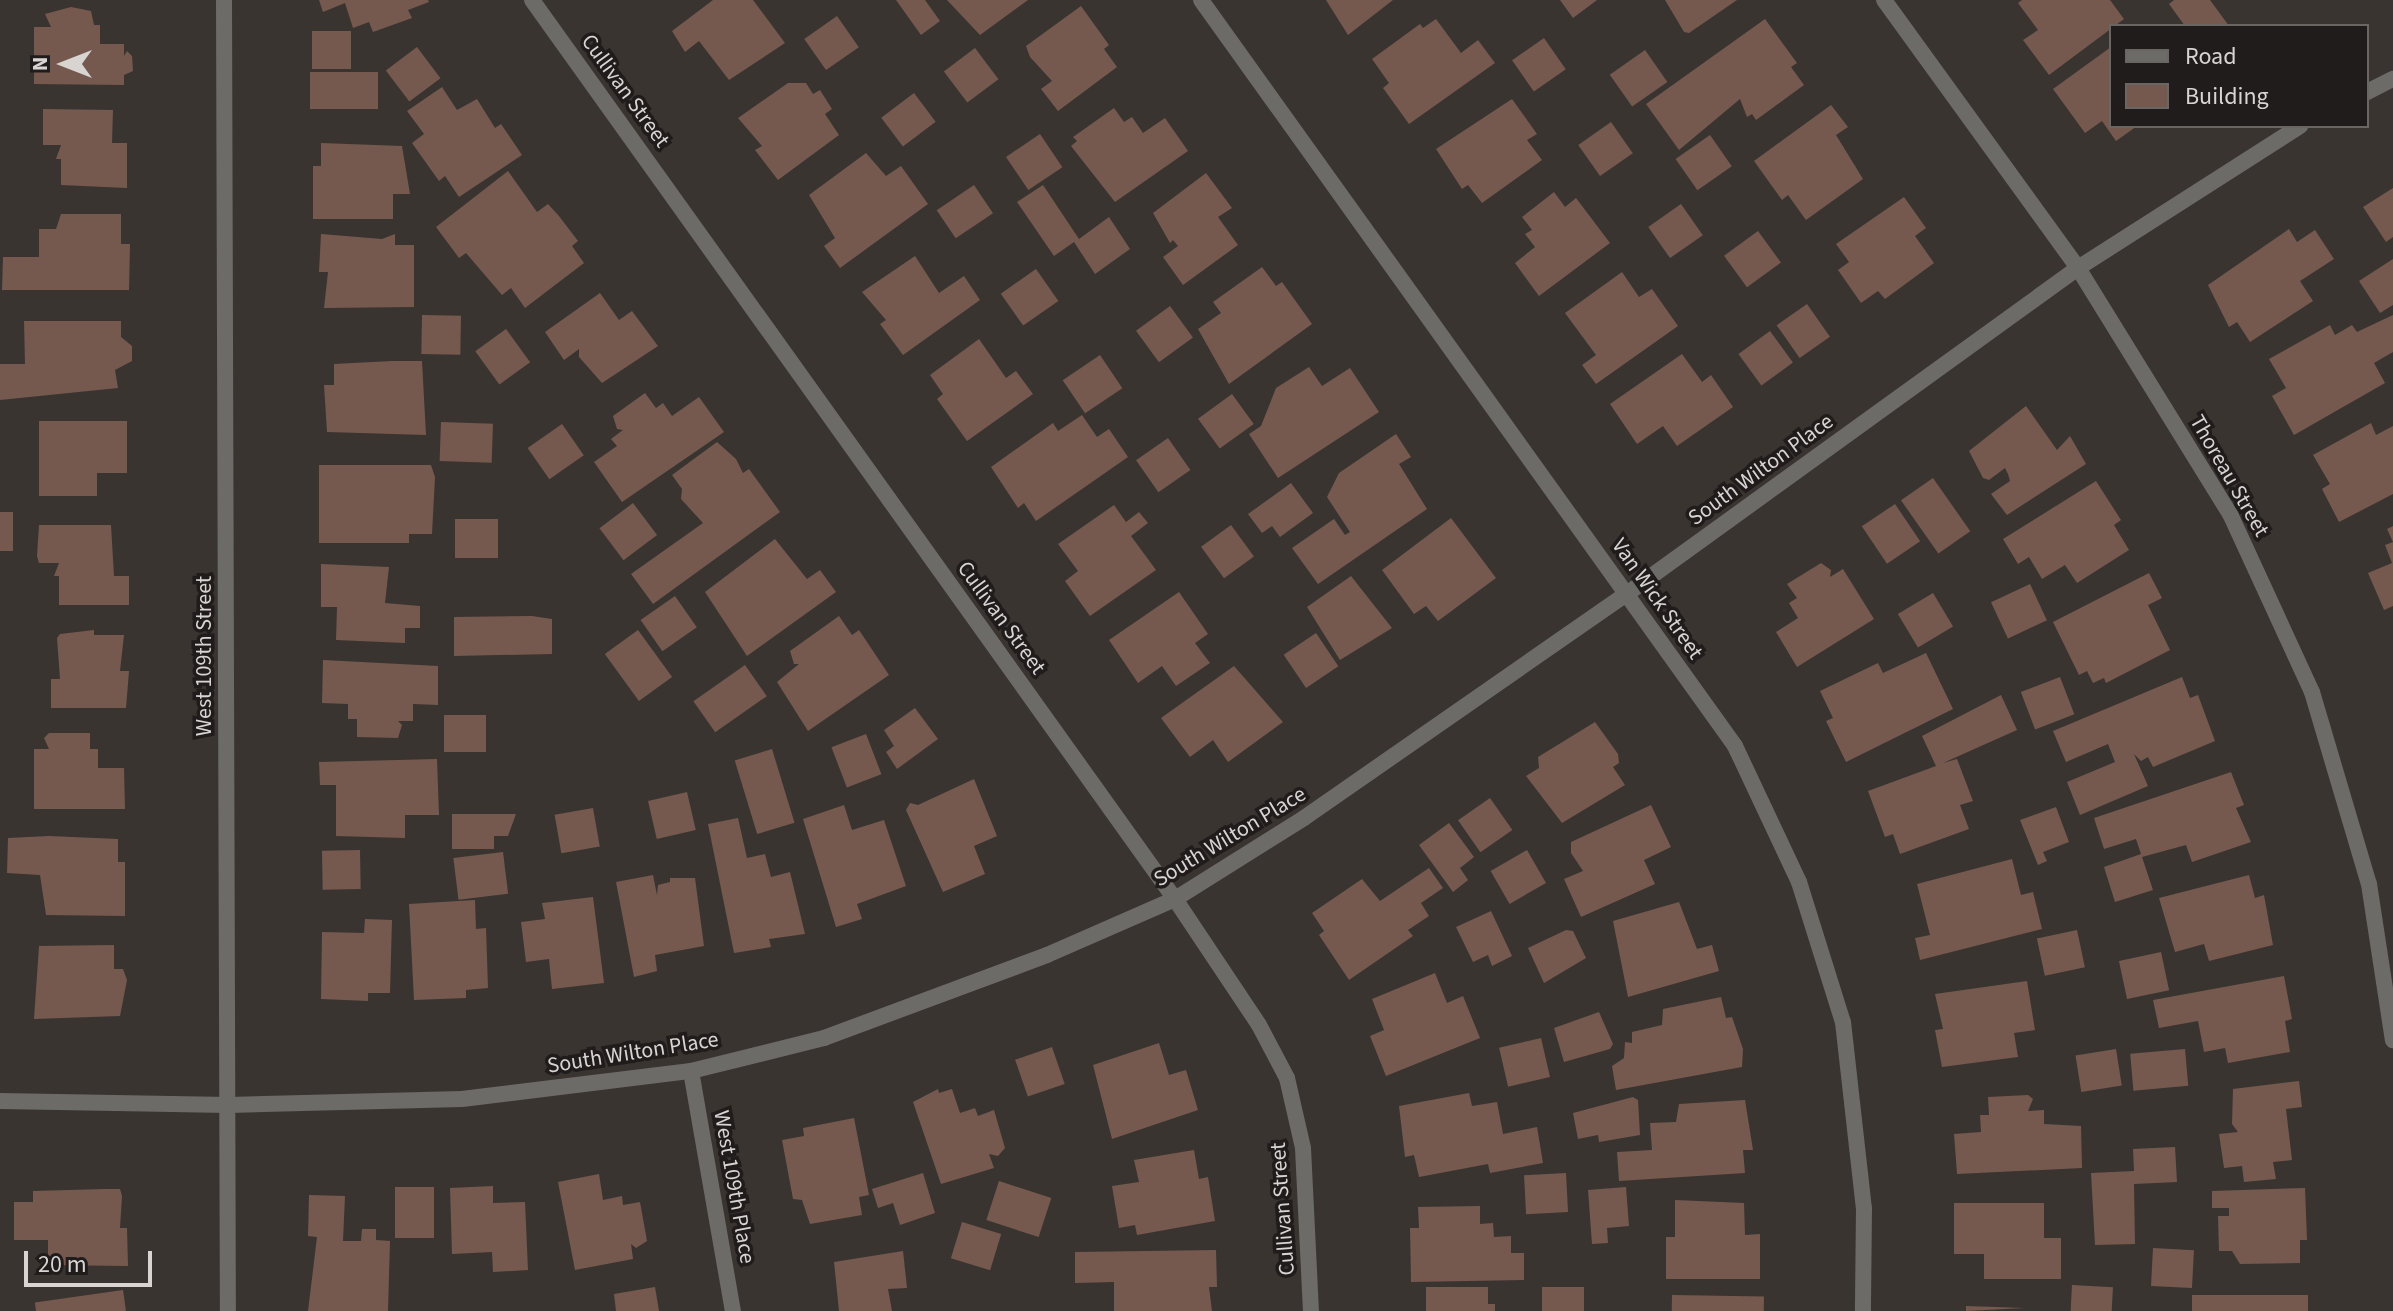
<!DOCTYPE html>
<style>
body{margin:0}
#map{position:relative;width:2393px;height:1311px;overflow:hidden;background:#3a3431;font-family:"Source Sans 3",sans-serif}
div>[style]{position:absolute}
.building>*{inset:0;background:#75594e;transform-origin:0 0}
.street>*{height:16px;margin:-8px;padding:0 8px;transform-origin:8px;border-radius:8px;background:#6c6b68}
span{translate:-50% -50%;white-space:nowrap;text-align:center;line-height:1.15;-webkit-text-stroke:7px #1f1c1b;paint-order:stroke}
.street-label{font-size:22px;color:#d8d4d2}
.legend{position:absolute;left:2109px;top:24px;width:260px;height:104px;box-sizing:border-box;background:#1f1c1b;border:2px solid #696664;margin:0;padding:10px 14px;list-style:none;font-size:24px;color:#d8d4d2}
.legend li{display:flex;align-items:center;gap:16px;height:40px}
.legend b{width:40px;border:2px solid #696664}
.north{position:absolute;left:24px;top:24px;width:80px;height:80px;-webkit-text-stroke:6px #1f1c1b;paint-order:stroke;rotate:270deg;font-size:22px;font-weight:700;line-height:32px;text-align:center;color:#d8d4d2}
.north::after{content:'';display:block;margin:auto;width:28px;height:36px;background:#d8d4d2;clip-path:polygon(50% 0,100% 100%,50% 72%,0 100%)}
.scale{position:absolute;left:24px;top:1251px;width:128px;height:36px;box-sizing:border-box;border:4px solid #d8d4d2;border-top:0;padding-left:10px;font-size:24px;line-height:28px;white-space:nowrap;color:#d8d4d2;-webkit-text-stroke:6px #1f1c1b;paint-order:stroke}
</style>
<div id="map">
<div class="building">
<i style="clip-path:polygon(319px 0,428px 0,429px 2px,408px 10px,412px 18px,373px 32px,369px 22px,353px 28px,345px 3px,323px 12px)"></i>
<i style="clip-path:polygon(713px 0,753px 0,785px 43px,729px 80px,699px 41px,685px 52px,672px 31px)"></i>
<i style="clip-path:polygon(896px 0,925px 0,940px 21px,921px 35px)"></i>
<i style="clip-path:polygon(947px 0,1028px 0,980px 35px)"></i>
<i style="clip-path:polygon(1326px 0,1393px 0,1348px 35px)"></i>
<i style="clip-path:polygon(1560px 0,1597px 0,1573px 18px)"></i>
<i style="clip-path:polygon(1665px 0,1737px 0,1689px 33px,1684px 32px)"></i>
<i style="clip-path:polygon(2022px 0,2110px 0,2124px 19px,2049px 75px,2023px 40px,2038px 30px,2018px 3px)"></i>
<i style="clip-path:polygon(2174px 0,2210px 0,2229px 26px,2185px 26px,2169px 4px)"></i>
<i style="clip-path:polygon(1081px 6px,1109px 45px,1104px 49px,1117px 67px,1058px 111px,1041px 89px,1052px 81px,1030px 57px,1026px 46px)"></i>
<i style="clip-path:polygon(71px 7px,91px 11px,94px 25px,100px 25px,100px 44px,124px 44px,124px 56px,127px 51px,132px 56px,133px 71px,124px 75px,124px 85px,34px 84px,34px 27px,51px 27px,45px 14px)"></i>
<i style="left:837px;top:16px;width:38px;height:40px;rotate:55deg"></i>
<i style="clip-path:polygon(1436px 19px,1461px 53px,1478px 40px,1495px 63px,1409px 124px,1383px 88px,1389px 83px,1372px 59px,1420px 24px,1423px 28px)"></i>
<i style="clip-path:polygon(1765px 19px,1797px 63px,1791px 67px,1804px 85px,1756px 120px,1752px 114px,1747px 117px,1740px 99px,1679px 150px,1646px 104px)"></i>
<i style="left:351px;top:31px;width:38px;height:39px;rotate:90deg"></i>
<i style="left:1544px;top:38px;width:38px;height:39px;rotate:55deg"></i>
<i style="left:417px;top:47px;width:39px;height:39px;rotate:53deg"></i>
<i style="clip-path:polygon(2111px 47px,2111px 126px,2137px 126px,2116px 141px,2102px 121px,2085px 133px,2053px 89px)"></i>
<i style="left:975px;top:48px;width:39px;height:39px;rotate:53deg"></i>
<i style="left:1645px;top:50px;width:39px;height:43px;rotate:55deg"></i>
<i style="left:310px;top:72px;width:68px;height:37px"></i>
<i style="clip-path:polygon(788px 83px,806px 83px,813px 94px,820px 90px,832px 109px,825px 114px,839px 135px,778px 180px,755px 150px,762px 146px,738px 118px)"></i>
<i style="clip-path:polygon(442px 87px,457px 110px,477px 99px,495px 128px,501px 124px,522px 155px,459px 197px,445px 176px,439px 181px,412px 143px,424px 134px,407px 111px)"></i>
<i style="left:914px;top:93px;width:36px;height:41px;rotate:53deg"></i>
<i style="clip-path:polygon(1512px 99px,1537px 134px,1527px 140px,1542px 160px,1482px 203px,1468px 185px,1462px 189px,1436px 149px)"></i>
<i style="clip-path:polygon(1831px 105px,1848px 127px,1836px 135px,1863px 179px,1806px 220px,1788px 195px,1782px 200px,1754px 161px)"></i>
<i style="clip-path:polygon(1114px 108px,1124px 122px,1132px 117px,1143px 133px,1165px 118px,1188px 151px,1115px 202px,1071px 146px,1077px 141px,1073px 137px)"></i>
<i style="clip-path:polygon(43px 109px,113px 110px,112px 143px,127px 143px,127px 188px,61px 185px,61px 159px,56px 159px,61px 145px,43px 145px)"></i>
<i style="left:1611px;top:122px;width:38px;height:40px;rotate:55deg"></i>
<i style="left:1040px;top:134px;width:40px;height:41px;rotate:56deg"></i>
<i style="left:1710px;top:135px;width:38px;height:42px;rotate:55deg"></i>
<i style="clip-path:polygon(321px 143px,402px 146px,410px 194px,393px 194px,393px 219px,313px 219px,313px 166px,321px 166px)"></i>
<i style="clip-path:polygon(866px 153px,886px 176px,901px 166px,928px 204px,840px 268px,824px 246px,835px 238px,809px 195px)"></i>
<i style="clip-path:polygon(508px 171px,537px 212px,548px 204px,559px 216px,578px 241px,572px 246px,584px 263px,525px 308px,511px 288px,502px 295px,466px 253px,459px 258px,436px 227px)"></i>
<i style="clip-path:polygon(1206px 173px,1232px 208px,1218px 217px,1238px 245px,1183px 285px,1163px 257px,1178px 246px,1173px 240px,1170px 243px,1153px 213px)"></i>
<i style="left:974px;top:185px;width:34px;height:45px;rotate:56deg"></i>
<i style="clip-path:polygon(1043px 185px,1079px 239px,1109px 217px,1130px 249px,1095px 274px,1074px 242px,1054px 256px,1017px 202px)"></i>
<i style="clip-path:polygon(2393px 188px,2393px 237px,2386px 242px,2363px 207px)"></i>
<i style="clip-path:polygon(1554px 192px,1565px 207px,1576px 198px,1610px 243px,1539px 296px,1515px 263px,1535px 247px,1525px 234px,1532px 230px,1522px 217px)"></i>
<i style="clip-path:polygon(1904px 197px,1926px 228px,1915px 236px,1934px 263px,1885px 299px,1878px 291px,1861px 303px,1838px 270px,1849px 262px,1836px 244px)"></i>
<i style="left:1681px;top:204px;width:38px;height:40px;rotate:55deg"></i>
<i style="clip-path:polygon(61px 214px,121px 214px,121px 244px,130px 244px,129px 290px,2px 290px,3px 257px,39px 257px,39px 229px,56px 229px)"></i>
<i style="clip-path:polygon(2289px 229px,2297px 242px,2315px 230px,2334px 259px,2300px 281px,2313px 301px,2250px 342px,2237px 322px,2229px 327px,2208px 285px)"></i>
<i style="left:1758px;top:231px;width:39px;height:42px;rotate:54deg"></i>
<i style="clip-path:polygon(321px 234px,382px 239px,395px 234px,395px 245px,414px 245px,414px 307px,324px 308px,328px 272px,319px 272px)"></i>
<i style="clip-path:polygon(915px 256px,939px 293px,964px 276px,980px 300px,903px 355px,880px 324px,886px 320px,862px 292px)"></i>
<i style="clip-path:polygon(2393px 259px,2393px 305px,2380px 313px,2359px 281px)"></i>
<i style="clip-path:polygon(1262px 267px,1276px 286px,1282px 282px,1312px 324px,1229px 384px,1198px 329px,1221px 313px,1213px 302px)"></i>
<i style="left:1036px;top:269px;width:39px;height:43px;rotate:55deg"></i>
<i style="clip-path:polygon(1622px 272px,1639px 297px,1652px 289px,1678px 326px,1596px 384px,1582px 365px,1596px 355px,1565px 313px)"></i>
<i style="clip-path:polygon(600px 293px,619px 320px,632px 311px,658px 346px,602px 383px,579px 357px,579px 349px,564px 360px,545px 332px)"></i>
<i style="left:1807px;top:304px;width:40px;height:37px;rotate:55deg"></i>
<i style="left:1170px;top:306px;width:39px;height:42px;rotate:54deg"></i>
<i style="left:422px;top:315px;width:39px;height:39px;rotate:1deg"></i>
<i style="clip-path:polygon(2393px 315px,2393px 352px,2374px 363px,2385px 383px,2294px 435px,2272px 396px,2286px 388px,2269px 359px,2330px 325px,2335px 335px,2352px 325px,2357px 332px)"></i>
<i style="clip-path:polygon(24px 321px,121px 321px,121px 337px,132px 346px,132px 361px,115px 370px,118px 388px,0 400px,0 364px,25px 364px)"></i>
<i style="left:506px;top:329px;width:41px;height:38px;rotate:54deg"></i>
<i style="left:1770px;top:331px;width:39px;height:39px;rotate:54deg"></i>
<i style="clip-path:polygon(979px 339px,1006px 378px,1016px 371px,1033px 394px,967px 441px,937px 399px,943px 394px,930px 375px)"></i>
<i style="clip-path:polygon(1682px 354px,1702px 382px,1711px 375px,1733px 407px,1677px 446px,1663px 426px,1637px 444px,1610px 404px)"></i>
<i style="left:1100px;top:355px;width:40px;height:45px;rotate:56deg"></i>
<i style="clip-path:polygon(392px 361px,422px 361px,426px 435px,327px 432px,324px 385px,334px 385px,334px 364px)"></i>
<i style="clip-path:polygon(1309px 367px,1322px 386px,1350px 368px,1379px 412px,1278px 478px,1249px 434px,1261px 426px,1276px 388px)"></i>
<i style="clip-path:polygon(645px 393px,656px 408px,663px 403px,672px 416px,699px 397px,724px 432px,622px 502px,594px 462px,617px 446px,611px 439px,623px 430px,617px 429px,613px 416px)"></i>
<i style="left:1232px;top:394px;width:37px;height:42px;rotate:54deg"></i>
<i style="clip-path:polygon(2026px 406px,2057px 450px,2070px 436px,2086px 464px,2007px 515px,1991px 494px,2010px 481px,2008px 474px,2005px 468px,1989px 480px,1983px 478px,1969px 451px)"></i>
<i style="clip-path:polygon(1082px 415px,1097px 437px,1109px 429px,1128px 457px,1036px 521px,1024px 503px,1018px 508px,991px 467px,1053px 423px,1058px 431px)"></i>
<i style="clip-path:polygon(39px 421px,127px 421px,127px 473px,97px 473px,97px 496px,39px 496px)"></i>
<i style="left:441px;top:422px;width:52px;height:39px;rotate:2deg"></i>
<i style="clip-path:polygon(2371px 423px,2376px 435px,2393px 426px,2393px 494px,2339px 522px,2322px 489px,2330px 484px,2313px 455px)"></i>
<i style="left:562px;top:424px;width:38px;height:42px;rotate:55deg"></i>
<i style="clip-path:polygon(1396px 434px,1411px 457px,1399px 464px,1427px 509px,1318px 584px,1292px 548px,1334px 519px,1345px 535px,1350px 532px,1327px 497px,1339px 473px)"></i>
<i style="left:1168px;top:438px;width:39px;height:39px;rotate:55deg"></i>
<i style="clip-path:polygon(717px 442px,736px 459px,743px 473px,749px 469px,780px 512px,653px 604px,631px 574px,703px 523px,681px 499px,682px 489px,672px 475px)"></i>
<i style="clip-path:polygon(319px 465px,431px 465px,435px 477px,432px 534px,409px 534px,409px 543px,319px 543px)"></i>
<i style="left:1933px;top:478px;width:65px;height:39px;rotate:55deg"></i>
<i style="clip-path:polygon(2096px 481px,2121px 520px,2114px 525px,2129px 550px,2077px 583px,2065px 565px,2042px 579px,2029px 557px,2018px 564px,2003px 539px)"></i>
<i style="clip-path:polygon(1291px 483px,1313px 513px,1280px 537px,1272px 526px,1262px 533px,1248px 514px)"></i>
<i style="left:633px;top:503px;width:40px;height:42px;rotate:53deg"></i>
<i style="left:1895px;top:504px;width:45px;height:40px;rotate:56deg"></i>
<i style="clip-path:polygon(1114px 505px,1126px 522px,1139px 512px,1148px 523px,1131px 536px,1156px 570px,1090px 616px,1065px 581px,1078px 571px,1058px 544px)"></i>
<i style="left:0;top:512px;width:13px;height:39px"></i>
<i style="clip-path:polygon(1451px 518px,1496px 578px,1438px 621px,1426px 606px,1414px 614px,1382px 570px)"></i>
<i style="left:455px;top:519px;width:43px;height:39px"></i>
<i style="clip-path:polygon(39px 525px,111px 525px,114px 576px,129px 576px,129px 605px,59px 605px,59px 576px,54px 576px,59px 563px,39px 563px,37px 556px)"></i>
<i style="left:1231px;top:525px;width:39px;height:37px;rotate:54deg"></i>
<i style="clip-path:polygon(2393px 526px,2393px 606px,2384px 610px,2368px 573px,2392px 563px,2385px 545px,2393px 542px,2387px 529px)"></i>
<i style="clip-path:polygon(775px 539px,807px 579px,820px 570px,836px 592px,747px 656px,705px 592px)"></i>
<i style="clip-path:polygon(1821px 563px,1831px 570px,1830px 577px,1843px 569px,1874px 619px,1797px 667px,1776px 632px,1798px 618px,1789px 603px,1797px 598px,1787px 584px)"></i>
<i style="clip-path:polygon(321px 564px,389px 567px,385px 603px,420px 606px,420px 628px,405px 628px,405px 643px,336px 640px,337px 607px,321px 607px)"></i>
<i style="clip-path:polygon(2149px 573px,2162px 598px,2148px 605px,2170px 650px,2106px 683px,2104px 678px,2093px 683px,2087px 671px,2079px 675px,2053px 622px)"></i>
<i style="clip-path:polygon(1351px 576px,1392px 628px,1340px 660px,1307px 607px)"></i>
<i style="left:2030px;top:584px;width:40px;height:43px;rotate:65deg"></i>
<i style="clip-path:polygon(1179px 592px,1208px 634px,1195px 643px,1210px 663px,1176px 686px,1162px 666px,1138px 683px,1109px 640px)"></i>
<i style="left:1933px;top:593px;width:39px;height:41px;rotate:59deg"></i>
<i style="left:675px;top:596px;width:38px;height:42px;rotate:55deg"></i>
<i style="clip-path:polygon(532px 616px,552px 619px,552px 654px,454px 656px,454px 617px)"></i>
<i style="clip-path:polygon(839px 616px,852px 635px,859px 630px,889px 675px,808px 731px,777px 682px,799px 664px,794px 664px,790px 651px)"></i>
<i style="clip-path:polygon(94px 630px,94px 635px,124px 635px,120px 671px,129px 671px,126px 708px,51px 708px,51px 679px,60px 679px,57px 638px,60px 634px)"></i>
<i style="left:638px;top:630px;width:58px;height:41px;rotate:54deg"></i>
<i style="left:1316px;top:633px;width:40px;height:39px;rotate:56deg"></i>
<i style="clip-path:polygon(1926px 653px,1953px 709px,1846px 762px,1826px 721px,1833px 718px,1820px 691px,1878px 663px,1883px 673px)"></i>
<i style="clip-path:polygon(323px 660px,438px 666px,438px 705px,413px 704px,413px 721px,398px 721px,402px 725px,398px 738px,357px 737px,357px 719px,348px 719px,348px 704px,322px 703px)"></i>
<i style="left:745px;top:665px;width:38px;height:63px;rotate:55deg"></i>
<i style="clip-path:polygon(1234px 666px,1283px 722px,1228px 762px,1213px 740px,1190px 757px,1161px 718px)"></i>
<i style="left:2060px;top:677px;width:40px;height:42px;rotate:69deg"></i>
<i style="clip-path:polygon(2182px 677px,2190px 698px,2198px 695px,2215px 741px,2153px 767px,2148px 757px,2141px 761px,2134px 754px,2148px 786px,2080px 815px,2067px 782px,2115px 762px,2108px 744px,2066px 762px,2053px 731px)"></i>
<i style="clip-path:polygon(2001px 695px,2017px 730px,1943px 763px,1957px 759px,1973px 801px,1960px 805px,1969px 829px,1900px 854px,1893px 834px,1885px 837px,1868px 791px,1936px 766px,1922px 736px)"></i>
<i style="clip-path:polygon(915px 708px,938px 739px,897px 769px,886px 752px,894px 746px,884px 730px)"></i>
<i style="left:444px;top:715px;width:42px;height:37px"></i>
<i style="clip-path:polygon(1595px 722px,1618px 754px,1619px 763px,1613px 767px,1625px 785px,1562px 823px,1526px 776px,1539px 768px,1538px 757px)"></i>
<i style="clip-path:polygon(49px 733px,90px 733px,90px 749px,98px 749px,98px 768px,124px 768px,125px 809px,34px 809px,34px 749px,49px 749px,44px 738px)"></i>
<i style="left:866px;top:734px;width:43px;height:37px;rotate:69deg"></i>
<i style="left:772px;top:749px;width:77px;height:39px;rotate:73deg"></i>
<i style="clip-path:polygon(437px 759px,439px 815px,405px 815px,405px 838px,336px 836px,336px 785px,320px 785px,319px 762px)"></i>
<i style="clip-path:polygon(2231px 772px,2244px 805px,2236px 808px,2251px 842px,2192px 862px,2186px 845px,2142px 857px,2153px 890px,2115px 902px,2104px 867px,2141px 854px,2136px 839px,2104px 849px,2094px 818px)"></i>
<i style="clip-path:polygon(974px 779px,997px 836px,974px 846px,985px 874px,943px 892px,906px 810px,910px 803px,918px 805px)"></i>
<i style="left:687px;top:792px;width:39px;height:40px;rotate:77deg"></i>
<i style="left:1490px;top:798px;width:39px;height:39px;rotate:55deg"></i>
<i style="clip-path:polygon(844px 805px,852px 830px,884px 820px,906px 886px,857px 904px,862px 919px,836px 927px,803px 819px)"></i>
<i style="clip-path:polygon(1651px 805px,1671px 847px,1644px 860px,1655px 884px,1581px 917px,1564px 879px,1583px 871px,1571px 853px,1571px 842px)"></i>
<i style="clip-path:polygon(2056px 807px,2069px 842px,2043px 852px,2047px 861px,2038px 865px,2020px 820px)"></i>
<i style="left:593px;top:808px;width:39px;height:39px;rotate:80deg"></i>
<i style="clip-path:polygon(452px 814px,516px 814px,508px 836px,494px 836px,494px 849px,452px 849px)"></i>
<i style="clip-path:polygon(738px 818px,747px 858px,765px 854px,771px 877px,790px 872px,805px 934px,769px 939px,771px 947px,734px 953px,708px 824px)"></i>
<i style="clip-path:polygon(1449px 823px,1474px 857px,1460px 868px,1468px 880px,1453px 892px,1419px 845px)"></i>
<i style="clip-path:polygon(49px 836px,118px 839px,118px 862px,125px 862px,125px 916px,46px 915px,40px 875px,7px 873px,8px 838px)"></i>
<i style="left:360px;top:850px;width:39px;height:38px;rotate:89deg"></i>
<i style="left:1527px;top:850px;width:38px;height:42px;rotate:60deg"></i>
<i style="left:503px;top:852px;width:42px;height:50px;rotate:83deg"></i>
<i style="clip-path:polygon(2012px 859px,2021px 895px,2033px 892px,2042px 929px,1920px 960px,1915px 938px,1930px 935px,1917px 884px)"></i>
<i style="clip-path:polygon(1429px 868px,1443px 888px,1421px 903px,1429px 916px,1408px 930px,1413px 936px,1349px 980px,1319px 935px,1324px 931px,1312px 913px,1362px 879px,1380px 901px)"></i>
<i style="clip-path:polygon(653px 875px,657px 895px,658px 885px,670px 882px,670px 878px,695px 878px,704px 946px,655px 955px,657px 971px,634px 977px,616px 882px)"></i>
<i style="clip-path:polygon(2249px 875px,2255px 898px,2264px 895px,2273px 945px,2209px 961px,2204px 944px,2175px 952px,2159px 898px)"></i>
<i style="clip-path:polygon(593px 897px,604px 983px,552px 989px,549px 959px,526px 962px,521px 922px,545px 919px,542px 903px)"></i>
<i style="clip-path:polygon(475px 900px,476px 929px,486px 928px,488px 988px,466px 990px,466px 998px,414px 1000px,409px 904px)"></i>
<i style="clip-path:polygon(1679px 902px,1697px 949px,1712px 945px,1719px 971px,1628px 997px,1613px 921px)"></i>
<i style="clip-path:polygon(1491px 911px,1512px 956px,1492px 966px,1488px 955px,1473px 962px,1456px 927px)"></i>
<i style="clip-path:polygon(365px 919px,392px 920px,390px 993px,368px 993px,368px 1001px,321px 999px,322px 932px,364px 933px)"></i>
<i style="clip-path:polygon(1566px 930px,1573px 931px,1586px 958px,1544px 983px,1528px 948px)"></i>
<i style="left:2077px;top:930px;width:38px;height:41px;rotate:78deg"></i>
<i style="clip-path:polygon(114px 945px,114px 969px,123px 969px,127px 980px,120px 1016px,34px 1019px,39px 946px)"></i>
<i style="left:2161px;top:952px;width:39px;height:43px;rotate:78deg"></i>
<i style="clip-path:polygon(1435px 973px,1447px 1003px,1463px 996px,1480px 1038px,1386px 1076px,1370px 1036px,1384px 1030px,1372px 999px)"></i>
<i style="clip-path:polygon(2284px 976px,2292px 1019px,2285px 1021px,2290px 1052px,2228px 1063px,2225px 1048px,2204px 1052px,2198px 1021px,2159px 1028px,2153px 1000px)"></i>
<i style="clip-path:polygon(2027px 981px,2035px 1030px,2014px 1033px,2018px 1057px,1942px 1067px,1935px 1030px,1943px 1029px,1935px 994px)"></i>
<i style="clip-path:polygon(1721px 997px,1726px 1018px,1732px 1017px,1743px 1049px,1742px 1067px,1616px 1090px,1612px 1066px,1624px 1058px,1625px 1042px,1632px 1043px,1632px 1032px,1662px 1025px,1663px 1009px)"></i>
<i style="clip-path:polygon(1599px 1012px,1613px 1044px,1610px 1049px,1564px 1062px,1554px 1028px)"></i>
<i style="left:1541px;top:1038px;width:40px;height:43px;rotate:77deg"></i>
<i style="clip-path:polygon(1159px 1043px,1169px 1075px,1186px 1070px,1198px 1110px,1112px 1139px,1093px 1065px)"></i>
<i style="left:1052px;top:1047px;width:39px;height:39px;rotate:71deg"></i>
<i style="left:2116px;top:1049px;width:37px;height:41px;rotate:81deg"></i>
<i style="left:2185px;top:1049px;width:37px;height:55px;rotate:85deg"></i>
<i style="clip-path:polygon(2299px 1081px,2302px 1107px,2286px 1109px,2292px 1160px,2273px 1162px,2276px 1179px,2244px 1182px,2242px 1166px,2224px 1168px,2219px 1134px,2238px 1132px,2232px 1124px,2233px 1089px)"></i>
<i style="clip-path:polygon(938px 1089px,939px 1093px,952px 1089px,960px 1113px,975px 1108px,978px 1116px,994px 1110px,1005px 1148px,998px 1156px,989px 1154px,994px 1168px,941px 1184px,913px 1102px)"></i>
<i style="clip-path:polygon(1469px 1093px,1472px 1106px,1497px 1102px,1503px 1134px,1537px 1127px,1543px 1163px,1490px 1173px,1488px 1164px,1419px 1177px,1414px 1155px,1405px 1157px,1399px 1106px)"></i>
<i style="clip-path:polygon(2028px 1095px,2033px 1099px,2028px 1111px,2044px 1110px,2044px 1124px,2081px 1126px,2082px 1168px,1957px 1174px,1954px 1134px,1981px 1132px,1980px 1115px,1989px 1115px,1988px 1097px)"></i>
<i style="clip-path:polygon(1633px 1097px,1638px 1100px,1640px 1135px,1599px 1142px,1598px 1135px,1578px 1139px,1573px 1113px)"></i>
<i style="clip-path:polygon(1745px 1100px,1753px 1150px,1743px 1150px,1745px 1173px,1619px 1181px,1617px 1152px,1652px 1150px,1650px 1123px,1676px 1122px,1679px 1104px)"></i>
<i style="clip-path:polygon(854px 1118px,869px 1195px,859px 1197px,862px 1215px,810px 1224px,802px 1200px,793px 1199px,782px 1140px,804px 1136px,803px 1128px)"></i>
<i style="clip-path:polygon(2175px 1147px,2177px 1182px,2134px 1184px,2135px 1244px,2095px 1245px,2091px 1173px,2134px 1171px,2133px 1149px)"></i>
<i style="clip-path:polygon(1194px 1150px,1199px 1179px,1208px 1177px,1215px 1221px,1137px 1235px,1135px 1225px,1119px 1228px,1112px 1186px,1139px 1182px,1134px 1160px)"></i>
<i style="clip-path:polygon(923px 1173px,935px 1213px,900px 1225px,893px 1203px,878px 1208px,872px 1189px)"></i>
<i style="left:1566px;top:1173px;width:39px;height:42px;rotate:87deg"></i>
<i style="clip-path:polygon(599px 1174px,603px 1200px,622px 1196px,623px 1205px,640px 1202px,647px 1241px,636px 1248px,631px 1244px,633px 1259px,575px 1270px,558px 1182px)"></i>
<i style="left:999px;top:1181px;width:55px;height:41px;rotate:18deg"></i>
<i style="clip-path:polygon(493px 1186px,493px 1203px,525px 1202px,528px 1270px,493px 1272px,492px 1252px,452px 1254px,450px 1188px)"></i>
<i style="left:395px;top:1187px;width:39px;height:51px"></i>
<i style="clip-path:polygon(1626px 1187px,1629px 1226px,1607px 1228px,1608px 1243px,1592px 1244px,1588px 1190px)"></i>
<i style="clip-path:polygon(2305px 1188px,2307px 1240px,2300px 1240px,2300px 1263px,2240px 1264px,2232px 1251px,2219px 1251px,2218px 1216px,2229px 1216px,2229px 1208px,2212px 1208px,2212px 1191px)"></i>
<i style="clip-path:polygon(105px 1189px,120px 1189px,122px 1196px,120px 1228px,127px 1228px,128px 1266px,48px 1265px,48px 1240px,14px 1240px,14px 1202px,33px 1202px,33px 1191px)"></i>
<i style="clip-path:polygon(309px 1195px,345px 1196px,343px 1241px,361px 1241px,362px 1229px,376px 1229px,376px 1240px,390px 1241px,388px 1311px,308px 1311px,317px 1237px,308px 1236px)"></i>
<i style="clip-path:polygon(1675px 1200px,1744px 1203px,1745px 1235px,1760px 1234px,1760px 1279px,1666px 1279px,1666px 1237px,1675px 1237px)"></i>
<i style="clip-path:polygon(1954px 1203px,2044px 1203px,2044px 1238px,2061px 1238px,2061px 1279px,1984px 1279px,1984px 1254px,1954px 1254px)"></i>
<i style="clip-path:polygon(1480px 1206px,1480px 1224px,1493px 1223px,1494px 1237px,1511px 1236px,1511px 1253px,1524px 1253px,1524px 1280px,1411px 1282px,1410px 1228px,1419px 1228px,1418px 1207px)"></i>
<i style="left:962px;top:1222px;width:41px;height:38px;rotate:17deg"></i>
<i style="left:2153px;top:1248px;width:41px;height:38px;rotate:3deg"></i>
<i style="clip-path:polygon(1216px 1250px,1217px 1287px,1209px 1287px,1212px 1311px,1114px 1311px,1114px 1282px,1075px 1283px,1075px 1252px)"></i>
<i style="clip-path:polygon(903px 1251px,907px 1288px,888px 1289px,892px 1311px,839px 1311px,834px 1262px)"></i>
<i style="left:2072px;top:1285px;width:41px;height:26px;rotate:3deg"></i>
<i style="clip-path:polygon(655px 1287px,659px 1311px,616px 1311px,614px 1294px)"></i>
<i style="clip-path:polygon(1426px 1287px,1488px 1287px,1488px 1304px,1495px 1304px,1495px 1311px,1426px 1311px)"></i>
<i style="left:1542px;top:1287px;width:42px;height:24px"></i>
<i style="left:123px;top:1290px;width:21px;height:89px;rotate:82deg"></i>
<i style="left:1672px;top:1295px;width:92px;height:16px;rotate:1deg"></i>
<i style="left:2192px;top:1295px;width:116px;height:16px"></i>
<i style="clip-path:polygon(1966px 1306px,2025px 1308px,1966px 1311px)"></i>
</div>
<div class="street">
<i style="left:224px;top:0;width:1311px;rotate:89.83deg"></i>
<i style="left:532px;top:0;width:1105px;rotate:54.43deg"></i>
<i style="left:1175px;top:899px;width:151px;rotate:56.3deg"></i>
<i style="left:1259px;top:1025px;width:60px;rotate:62.2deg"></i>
<i style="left:1287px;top:1078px;width:72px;rotate:77.1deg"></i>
<i style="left:1303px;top:1148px;width:163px;rotate:87.2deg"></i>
<i style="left:1201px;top:0;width:917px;rotate:54.4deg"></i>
<i style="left:1735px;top:746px;width:150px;rotate:64.8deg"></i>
<i style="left:1799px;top:882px;width:147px;rotate:72.6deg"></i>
<i style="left:1843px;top:1022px;width:187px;rotate:83.6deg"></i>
<i style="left:1864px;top:1208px;width:103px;rotate:90.6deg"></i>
<i style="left:1884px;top:0;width:331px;rotate:54.1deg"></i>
<i style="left:2078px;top:268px;width:291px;rotate:58.3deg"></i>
<i style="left:2231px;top:516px;width:194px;rotate:65.3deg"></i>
<i style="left:2312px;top:692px;width:200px;rotate:73.5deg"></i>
<i style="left:2369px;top:884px;width:158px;rotate:81.3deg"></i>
<i style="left:2367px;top:92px;width:29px;rotate:-27deg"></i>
<i style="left:691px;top:1071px;width:244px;rotate:80.1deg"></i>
<i style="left:0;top:1101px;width:229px;rotate:1deg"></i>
<i style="left:229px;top:1105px;width:233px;rotate:-1.5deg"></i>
<i style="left:462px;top:1099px;width:231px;rotate:-7deg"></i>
<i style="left:691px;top:1071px;width:137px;rotate:-13.9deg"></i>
<i style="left:824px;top:1038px;width:238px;rotate:-20.4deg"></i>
<i style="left:1047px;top:955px;width:140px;rotate:-23.6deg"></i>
<i style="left:1175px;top:899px;width:152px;rotate:-32.1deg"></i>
<i style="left:1304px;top:818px;width:394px;rotate:-34.8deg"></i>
<i style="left:1628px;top:593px;width:555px;rotate:-35.84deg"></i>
<i style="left:2078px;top:268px;width:264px;rotate:-32.6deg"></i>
</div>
<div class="street-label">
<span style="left:625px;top:91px;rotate:54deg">Cullivan Street</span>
<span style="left:1761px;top:470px;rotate:-36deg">South Wilton Place</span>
<span style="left:2229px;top:476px;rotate:60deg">Thoreau Street</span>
<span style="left:1657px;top:599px;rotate:55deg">Van Wick Street</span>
<span style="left:1001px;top:618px;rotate:54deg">Cullivan Street</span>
<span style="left:205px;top:656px;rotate:-90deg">West 109th Street</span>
<span style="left:1230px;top:837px;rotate:-31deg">South Wilton Place</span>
<span style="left:633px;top:1053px;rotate:-9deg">South Wilton Place</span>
<span style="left:734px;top:1187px;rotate:80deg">West 109th Place</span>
<span style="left:1283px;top:1209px;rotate:-94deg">Cullivan Street</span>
</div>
<ul class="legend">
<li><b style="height:10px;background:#6c6b68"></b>Road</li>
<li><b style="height:22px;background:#75594e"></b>Building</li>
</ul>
<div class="north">N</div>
<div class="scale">20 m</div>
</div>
